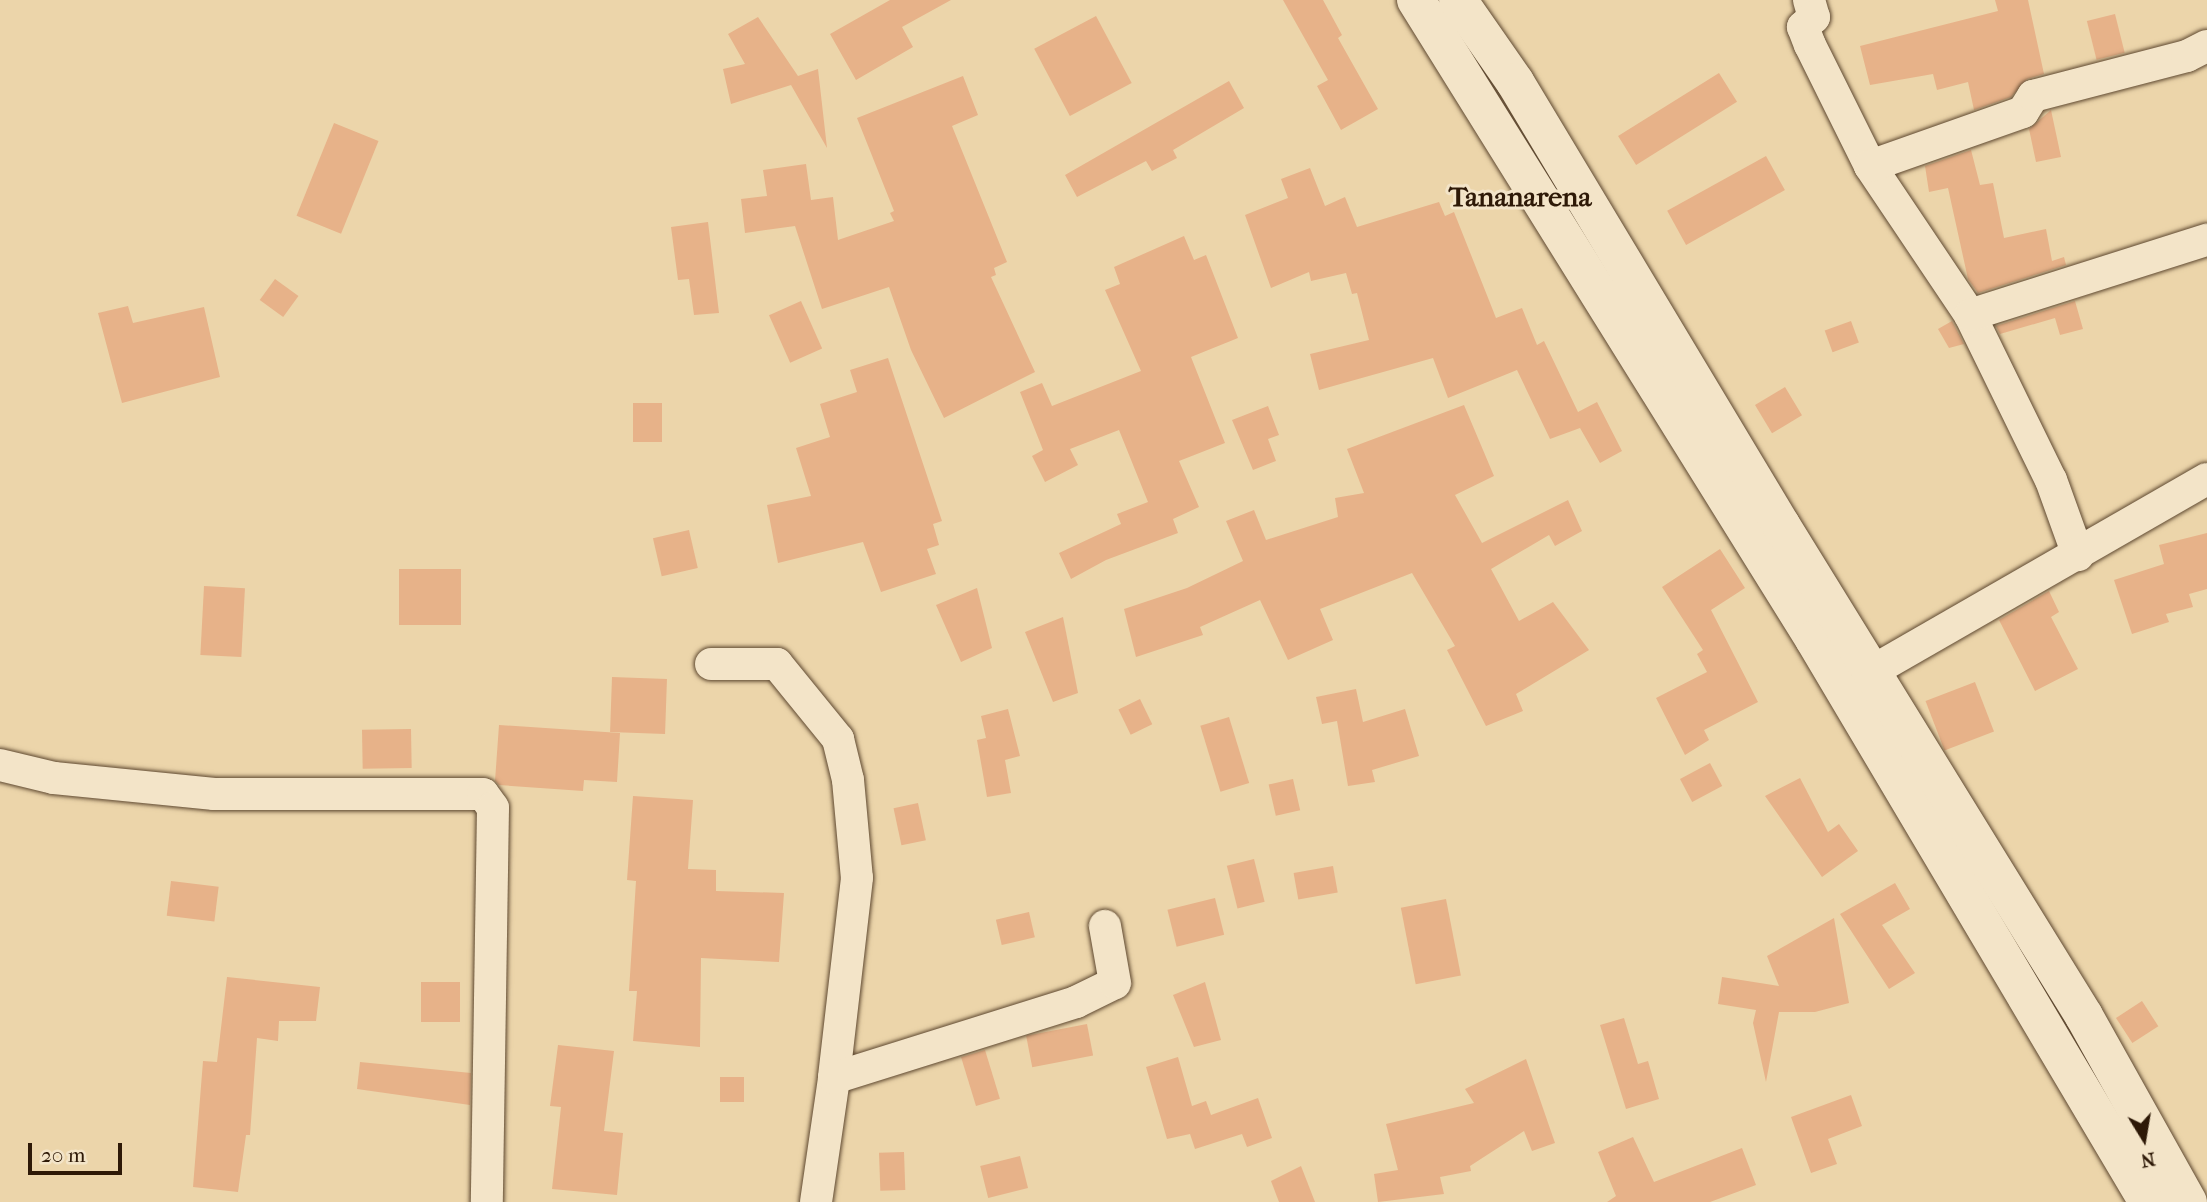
<!DOCTYPE html>
<style>
body{margin:0}
#map{position:relative;width:2207px;height:1202px;overflow:hidden;background:#ecd5aa;font-family:"IM FELL French Canon",serif}
div>[style]{position:absolute}
.building>*{inset:0;background:#e7b289;transform-origin:0 0}
.roads{filter:drop-shadow(0 0 2px #5e4830) drop-shadow(0 0 2px #5e4830)}
.minor>*{height:32px;margin:-16px;padding:0 16px;transform-origin:16px;border-radius:16px;background:#f3e4c8}
.tertiary>*{height:38px;margin:-19px;padding:0 19px;transform-origin:19px;border-radius:19px;background:#f3e4c8}
span{translate:-50% -50%;white-space:nowrap;text-align:center;line-height:1.15;-webkit-text-stroke:6px #f3e4c8;paint-order:stroke}
.district-label{font-size:28px;color:#2e1907;font-weight:700}
.north{position:absolute;left:2109px;top:1104px;width:70px;height:70px;-webkit-text-stroke:5px #f3e4c8;paint-order:stroke;rotate:169deg;font-size:19px;font-weight:700;line-height:28px;text-align:center;color:#2e1907}
.north::after{content:'';display:block;margin:auto;width:24px;height:32px;background:#2e1907;clip-path:polygon(50% 0,100% 100%,50% 72%,0 100%)}
.scale{position:absolute;left:28px;top:1143px;width:94px;height:32px;box-sizing:border-box;border:4px solid #2e1907;border-top:0;padding-left:9px;font-size:21px;line-height:24px;white-space:nowrap;color:#2e1907;-webkit-text-stroke:5px #f3e4c8;paint-order:stroke}
</style>
<div id="map">
<div class="building">
<i style="clip-path:polygon(890px 0,951px 0,902px 27px,913px 47px,856px 80px,830px 34px)"></i>
<i style="clip-path:polygon(1283px 0,1323px 0,1342px 35px,1338px 38px,1378px 109px,1341px 130px,1317px 86px,1328px 80px)"></i>
<i style="clip-path:polygon(1995px 0,2028px 0,2044px 74px,2027px 79px,2011px 97px,1974px 110px,1968px 82px,1937px 90px,1933px 74px,1870px 85px,1860px 46px,1998px 11px)"></i>
<i style="left:2115px;top:14px;width:40px;height:29px;rotate:76deg"></i>
<i style="left:1096px;top:16px;width:76px;height:70px;rotate:62deg"></i>
<i style="clip-path:polygon(758px 17px,798px 76px,818px 69px,827px 148px,791px 85px,731px 104px,723px 69px,745px 64px,728px 34px)"></i>
<i style="left:1719px;top:73px;width:34px;height:119px;rotate:58deg"></i>
<i style="clip-path:polygon(963px 76px,978px 115px,952px 126px,1007px 262px,994px 268px,996px 275px,991px 277px,1035px 372px,944px 418px,911px 350px,889px 287px,822px 309px,795px 226px,745px 233px,741px 199px,767px 196px,763px 170px,806px 164px,811px 200px,833px 197px,838px 240px,894px 221px,890px 213px,894px 211px,857px 118px)"></i>
<i style="clip-path:polygon(1229px 81px,1244px 108px,1173px 150px,1177px 158px,1152px 171px,1146px 161px,1077px 197px,1065px 175px)"></i>
<i style="clip-path:polygon(2051px 110px,2061px 157px,2036px 162px,2029px 129px)"></i>
<i style="left:334px;top:123px;width:48px;height:100px;rotate:22deg"></i>
<i style="clip-path:polygon(1971px 150px,1980px 185px,1993px 183px,2004px 238px,2046px 229px,2052px 261px,2064px 257px,2066px 265px,1978px 293px,1968px 279px,1948px 188px,1929px 192px,1925px 166px)"></i>
<i style="left:1766px;top:156px;width:39px;height:113px;rotate:61deg"></i>
<i style="clip-path:polygon(1310px 168px,1325px 206px,1345px 197px,1357px 227px,1439px 202px,1445px 216px,1454px 212px,1496px 318px,1522px 308px,1537px 345px,1544px 341px,1578px 412px,1597px 402px,1622px 451px,1600px 463px,1580px 428px,1550px 439px,1517px 370px,1448px 398px,1433px 358px,1319px 390px,1310px 354px,1369px 340px,1357px 293px,1352px 294px,1346px 273px,1311px 281px,1309px 272px,1271px 288px,1245px 215px,1288px 198px,1281px 179px)"></i>
<i style="clip-path:polygon(708px 222px,719px 313px,694px 315px,689px 279px,678px 280px,671px 227px)"></i>
<i style="clip-path:polygon(1184px 236px,1194px 260px,1206px 255px,1238px 338px,1191px 357px,1225px 443px,1179px 461px,1199px 507px,1173px 519px,1178px 533px,1106px 560px,1071px 579px,1059px 553px,1121px 524px,1117px 514px,1148px 502px,1119px 430px,1070px 449px,1078px 465px,1045px 482px,1032px 456px,1043px 450px,1020px 392px,1042px 383px,1052px 406px,1141px 371px,1105px 290px,1120px 284px,1114px 267px)"></i>
<i style="left:275px;top:279px;width:29px;height:26px;rotate:36deg"></i>
<i style="left:801px;top:301px;width:52px;height:35px;rotate:66deg"></i>
<i style="clip-path:polygon(2075px 301px,2083px 329px,2060px 335px,2055px 318px,2000px 334px,1996px 326px)"></i>
<i style="clip-path:polygon(128px 306px,133px 323px,204px 307px,220px 377px,122px 403px,98px 313px)"></i>
<i style="left:1851px;top:321px;width:23px;height:28px;rotate:70deg"></i>
<i style="clip-path:polygon(1952px 321px,1964px 344px,1949px 348px,1938px 329px)"></i>
<i style="clip-path:polygon(888px 358px,942px 521px,933px 524px,939px 545px,927px 549px,936px 574px,881px 592px,863px 542px,778px 563px,767px 505px,811px 496px,796px 448px,830px 437px,820px 404px,857px 392px,850px 370px)"></i>
<i style="left:1785px;top:387px;width:33px;height:35px;rotate:59deg"></i>
<i style="left:633px;top:403px;width:29px;height:39px"></i>
<i style="clip-path:polygon(1464px 405px,1494px 476px,1455px 495px,1482px 543px,1568px 500px,1582px 531px,1555px 546px,1549px 535px,1491px 569px,1519px 621px,1553px 602px,1589px 650px,1516px 694px,1523px 711px,1486px 726px,1447px 650px,1455px 646px,1412px 573px,1320px 609px,1333px 640px,1288px 660px,1260px 600px,1200px 627px,1203px 635px,1136px 657px,1124px 609px,1187px 588px,1243px 561px,1226px 521px,1254px 510px,1266px 540px,1338px 517px,1335px 498px,1364px 493px,1347px 449px)"></i>
<i style="clip-path:polygon(1268px 406px,1279px 435px,1268px 439px,1276px 461px,1253px 470px,1232px 420px)"></i>
<i style="left:689px;top:530px;width:39px;height:37px;rotate:77deg"></i>
<i style="clip-path:polygon(2207px 533px,2207px 589px,2189px 594px,2193px 607px,2166px 614px,2169px 622px,2132px 634px,2114px 580px,2164px 564px,2159px 545px)"></i>
<i style="clip-path:polygon(1720px 549px,1745px 588px,1711px 610px,1758px 702px,1704px 730px,1709px 740px,1685px 755px,1656px 698px,1707px 672px,1697px 654px,1703px 650px,1662px 587px)"></i>
<i style="left:399px;top:569px;width:62px;height:56px"></i>
<i style="left:204px;top:586px;width:41px;height:69px;rotate:3deg"></i>
<i style="clip-path:polygon(977px 588px,992px 648px,961px 662px,936px 605px)"></i>
<i style="clip-path:polygon(2049px 591px,2059px 612px,2051px 617px,2078px 669px,2035px 691px,1999px 620px)"></i>
<i style="clip-path:polygon(1063px 617px,1078px 693px,1053px 702px,1025px 632px)"></i>
<i style="left:612px;top:677px;width:55px;height:55px;rotate:2deg"></i>
<i style="left:1975px;top:682px;width:53px;height:53px;rotate:69deg"></i>
<i style="clip-path:polygon(1356px 689px,1363px 722px,1405px 709px,1419px 756px,1372px 770px,1375px 782px,1348px 786px,1337px 721px,1322px 724px,1316px 697px)"></i>
<i style="left:1140px;top:699px;width:28px;height:24px;rotate:64deg"></i>
<i style="clip-path:polygon(1008px 709px,1020px 756px,1005px 760px,1011px 793px,987px 797px,977px 740px,986px 738px,981px 716px)"></i>
<i style="left:1229px;top:717px;width:69px;height:30px;rotate:73deg"></i>
<i style="clip-path:polygon(499px 725px,620px 733px,617px 782px,584px 780px,583px 791px,499px 785px,495px 781px)"></i>
<i style="left:411px;top:729px;width:39px;height:49px;rotate:89deg"></i>
<i style="left:1710px;top:763px;width:26px;height:34px;rotate:62deg"></i>
<i style="clip-path:polygon(1800px 778px,1828px 832px,1839px 824px,1858px 851px,1822px 877px,1765px 796px)"></i>
<i style="left:1293px;top:779px;width:32px;height:25px;rotate:77deg"></i>
<i style="clip-path:polygon(633px 796px,693px 800px,688px 869px,716px 870px,716px 891px,784px 893px,779px 962px,701px 958px,700px 1047px,633px 1041px,637px 991px,629px 991px,636px 881px,627px 880px)"></i>
<i style="left:918px;top:803px;width:38px;height:25px;rotate:78deg"></i>
<i style="left:1254px;top:859px;width:44px;height:28px;rotate:76deg"></i>
<i style="left:1333px;top:866px;width:27px;height:40px;rotate:80deg"></i>
<i style="left:171px;top:881px;width:48px;height:35px;rotate:7deg"></i>
<i style="clip-path:polygon(1895px 883px,1910px 909px,1882px 925px,1915px 973px,1889px 989px,1840px 914px)"></i>
<i style="left:1215px;top:898px;width:38px;height:49px;rotate:76deg"></i>
<i style="left:1446px;top:899px;width:78px;height:46px;rotate:79deg"></i>
<i style="left:1029px;top:912px;width:26px;height:34px;rotate:77deg"></i>
<i style="clip-path:polygon(1834px 918px,1849px 1003px,1815px 1012px,1779px 1012px,1766px 1082px,1753px 1023px,1756px 1010px,1718px 1004px,1722px 977px,1779px 986px,1767px 956px)"></i>
<i style="clip-path:polygon(227px 977px,320px 987px,316px 1021px,279px 1021px,278px 1041px,257px 1038px,250px 1135px,246px 1135px,238px 1192px,193px 1187px,203px 1061px,217px 1062px)"></i>
<i style="left:421px;top:982px;width:39px;height:40px"></i>
<i style="clip-path:polygon(1205px 982px,1221px 1040px,1194px 1047px,1173px 995px)"></i>
<i style="left:2142px;top:1001px;width:30px;height:31px;rotate:57deg"></i>
<i style="clip-path:polygon(1624px 1018px,1638px 1064px,1648px 1061px,1659px 1099px,1626px 1109px,1600px 1025px)"></i>
<i style="left:1087px;top:1024px;width:32px;height:62px;rotate:79deg"></i>
<i style="clip-path:polygon(558px 1045px,614px 1051px,604px 1131px,623px 1133px,617px 1195px,552px 1189px,561px 1107px,550px 1106px)"></i>
<i style="left:985px;top:1050px;width:51px;height:25px;rotate:73deg"></i>
<i style="clip-path:polygon(1178px 1057px,1192px 1106px,1206px 1101px,1211px 1115px,1258px 1098px,1272px 1138px,1247px 1147px,1242px 1134px,1195px 1149px,1190px 1134px,1167px 1139px,1146px 1067px)"></i>
<i style="clip-path:polygon(1526px 1059px,1555px 1143px,1532px 1151px,1524px 1131px,1470px 1166px,1471px 1171px,1440px 1177px,1444px 1194px,1378px 1202px,1374px 1174px,1398px 1170px,1386px 1124px,1474px 1103px,1465px 1089px)"></i>
<i style="clip-path:polygon(360px 1062px,471px 1073px,470px 1105px,357px 1089px)"></i>
<i style="left:744px;top:1077px;width:25px;height:24px;rotate:90deg"></i>
<i style="clip-path:polygon(1851px 1095px,1862px 1126px,1828px 1139px,1837px 1164px,1811px 1173px,1791px 1117px)"></i>
<i style="clip-path:polygon(1633px 1137px,1654px 1182px,1742px 1148px,1756px 1185px,1710px 1202px,1607px 1202px,1616px 1196px,1598px 1152px)"></i>
<i style="left:904px;top:1152px;width:38px;height:25px;rotate:88deg"></i>
<i style="left:1020px;top:1156px;width:33px;height:41px;rotate:76deg"></i>
<i style="clip-path:polygon(1301px 1166px,1315px 1202px,1279px 1202px,1271px 1181px)"></i>
</div>
<div class="roads">
<div class="minor">
<i style="left:1809px;top:0;width:18px;rotate:74deg"></i>
<i style="left:1814px;top:17px;width:15px;rotate:138deg"></i>
<i style="left:1803px;top:27px;width:19px;rotate:69deg"></i>
<i style="left:1810px;top:45px;width:135px;rotate:63.6deg"></i>
<i style="left:1870px;top:166px;width:179px;rotate:56.1deg"></i>
<i style="left:1970px;top:315px;width:184px;rotate:63.9deg"></i>
<i style="left:2051px;top:480px;width:80px;rotate:70.2deg"></i>
<i style="left:1870px;top:166px;width:162px;rotate:-19.4deg"></i>
<i style="left:2023px;top:112px;width:19px;rotate:-58deg"></i>
<i style="left:2033px;top:96px;width:159px;rotate:-14.6deg"></i>
<i style="left:2187px;top:56px;width:22px;rotate:-27deg"></i>
<i style="left:1970px;top:315px;width:249px;rotate:-17.6deg"></i>
<i style="left:711px;top:664px;width:66px"></i>
<i style="left:777px;top:664px;width:97px;rotate:50.9deg"></i>
<i style="left:838px;top:739px;width:42px;rotate:76.3deg"></i>
<i style="left:848px;top:780px;width:98px;rotate:84.8deg"></i>
<i style="left:857px;top:878px;width:201px;rotate:96.6deg"></i>
<i style="left:1871px;top:672px;width:387px;rotate:-29.9deg"></i>
<i style="left:0;top:765px;width:56px;rotate:13.5deg"></i>
<i style="left:54px;top:778px;width:161px;rotate:5.7deg"></i>
<i style="left:214px;top:794px;width:269px"></i>
<i style="left:483px;top:794px;width:17px;rotate:54deg"></i>
<i style="left:493px;top:808px;width:394px;rotate:90.9deg"></i>
<i style="left:816px;top:1202px;width:125px;rotate:-81.7deg"></i>
<i style="left:834px;top:1078px;width:254px;rotate:-17.4deg"></i>
<i style="left:1076px;top:1002px;width:43px;rotate:-26deg"></i>
<i style="left:1115px;top:983px;width:58px;rotate:-100deg"></i>
</div>
<div class="tertiary">
<i style="left:1416px;top:0;width:753px;rotate:58.08deg"></i>
<i style="left:1814px;top:639px;width:655px;rotate:59.32deg"></i>
<i style="left:1458px;top:0;width:100px;rotate:55.2deg"></i>
<i style="left:1515px;top:82px;width:517px;rotate:59.02deg"></i>
<i style="left:1781px;top:525px;width:577px;rotate:58.32deg"></i>
<i style="left:2084px;top:1016px;width:213px;rotate:60.8deg"></i>
</div>
</div>
<div class="district-label">
<span style="left:1520px;top:197px">Tananarena</span>
</div>
<div class="north">N</div>
<div class="scale">20 m</div>
</div>
